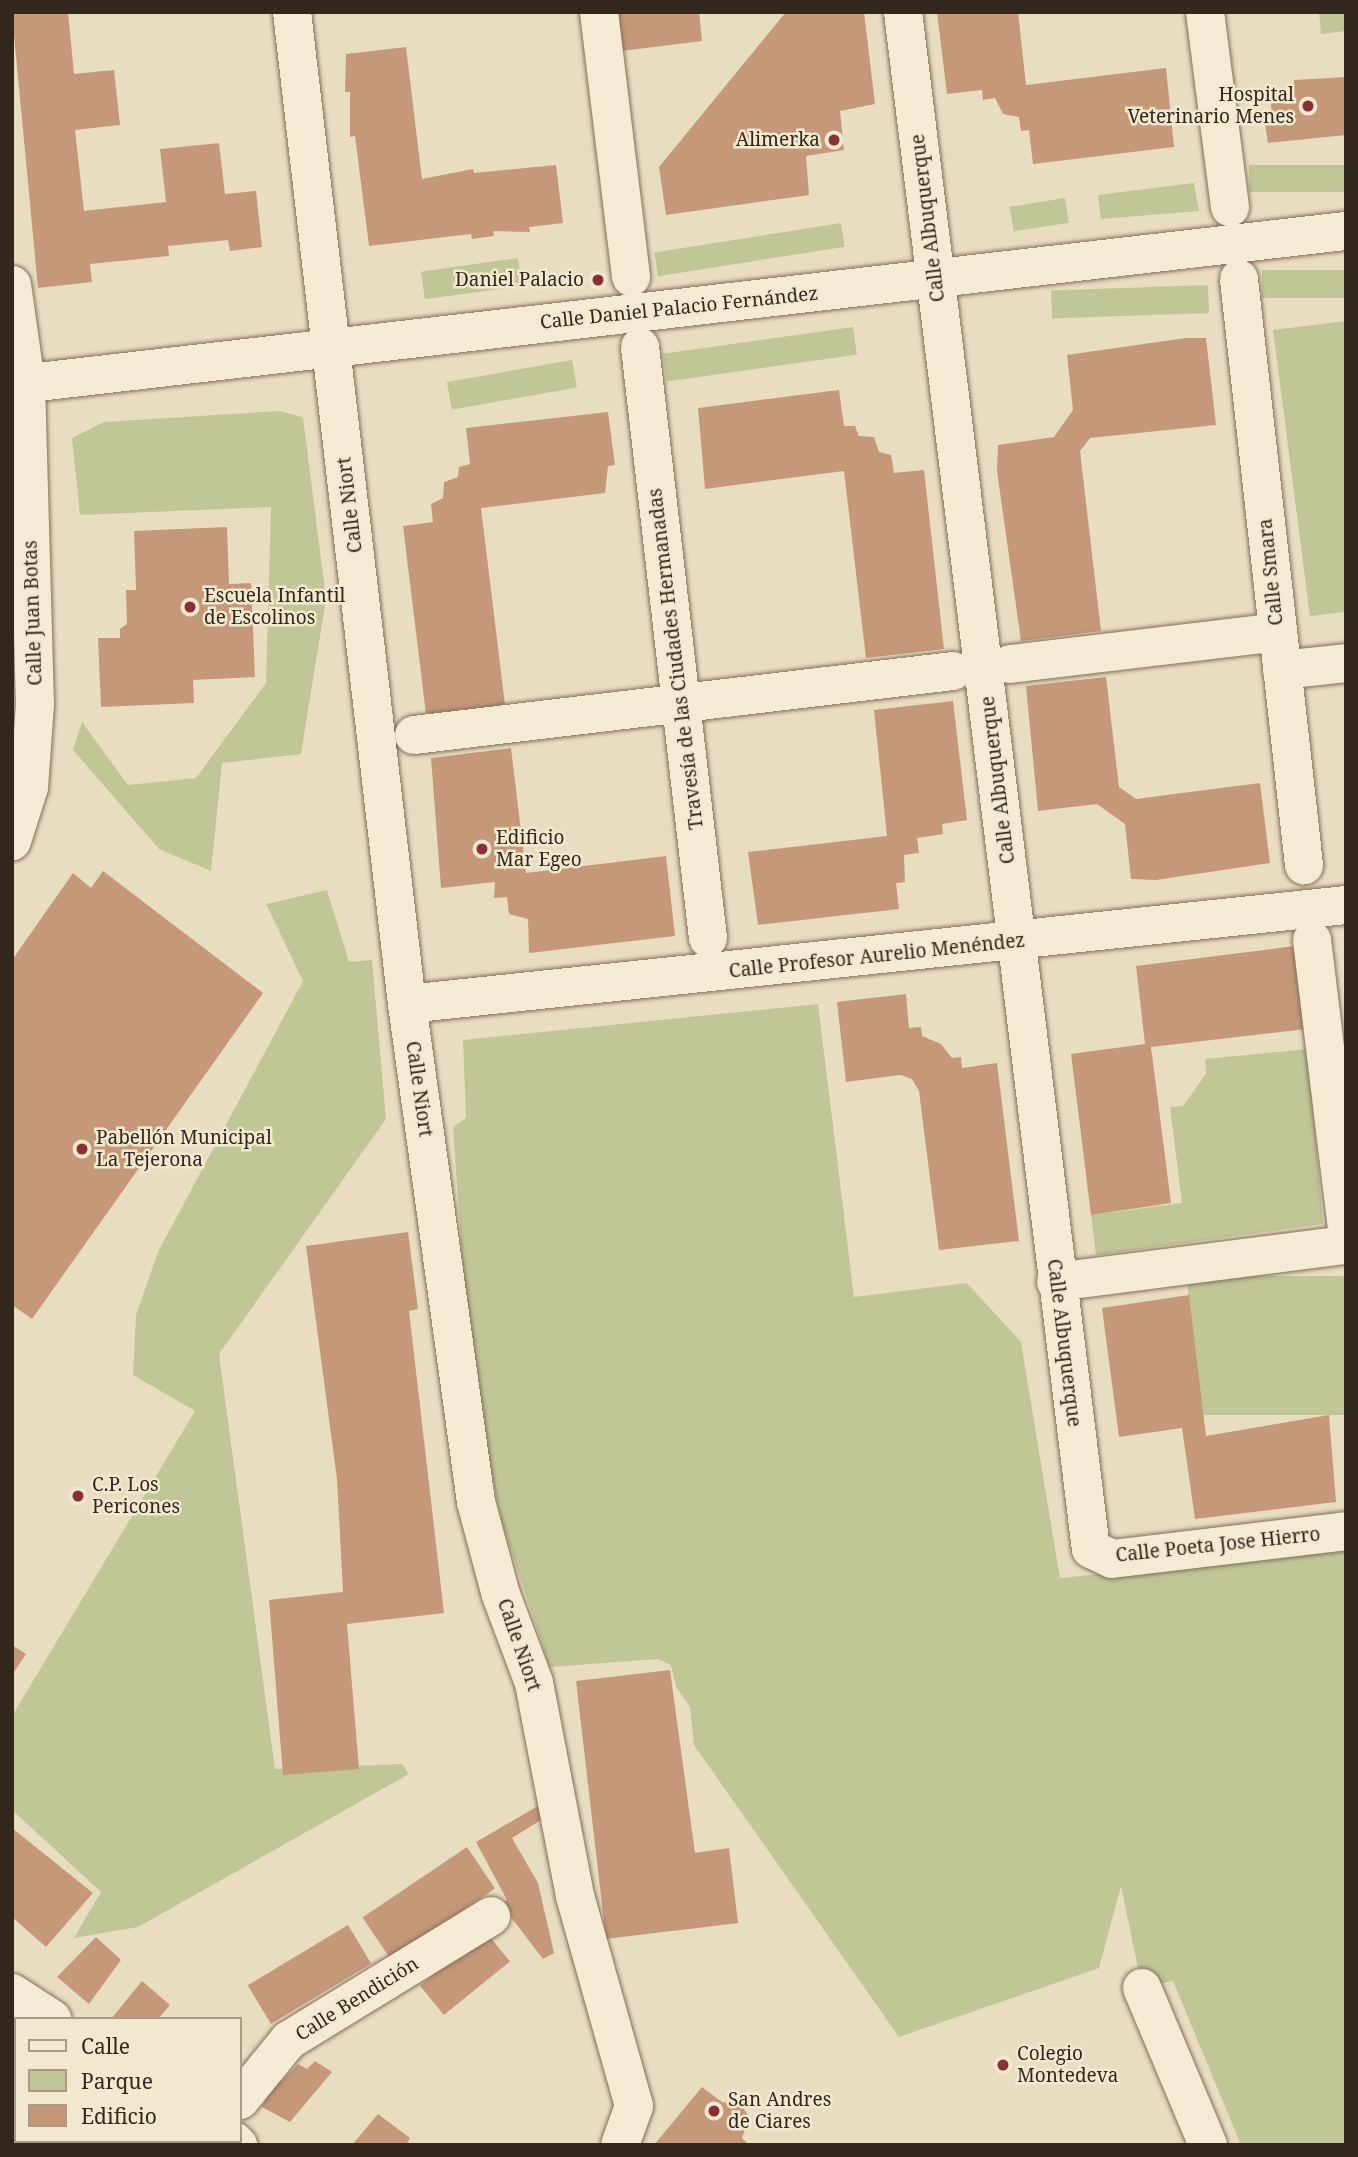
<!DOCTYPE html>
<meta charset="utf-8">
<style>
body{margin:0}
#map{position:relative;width:1358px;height:2157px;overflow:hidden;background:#e9ddc1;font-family:"Noto Serif",serif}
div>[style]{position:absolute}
.green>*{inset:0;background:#c1c697;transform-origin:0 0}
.building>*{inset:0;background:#c5987a;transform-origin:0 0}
.roads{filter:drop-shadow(0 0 2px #816f5a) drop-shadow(0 0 2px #816f5a)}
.street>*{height:38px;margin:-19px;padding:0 19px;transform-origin:19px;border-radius:19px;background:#f5ebd4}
.secondary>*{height:38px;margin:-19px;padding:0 19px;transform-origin:19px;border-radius:19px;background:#f5ebd4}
.dots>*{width:19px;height:19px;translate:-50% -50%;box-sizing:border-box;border:4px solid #f2e8d0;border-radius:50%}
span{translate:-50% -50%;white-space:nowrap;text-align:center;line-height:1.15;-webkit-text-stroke:5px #f2e8d0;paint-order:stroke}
.poi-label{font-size:19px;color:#32271d}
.right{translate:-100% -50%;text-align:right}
.left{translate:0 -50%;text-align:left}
.street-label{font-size:19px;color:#32271d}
.frame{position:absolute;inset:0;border:14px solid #32271d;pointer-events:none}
.legend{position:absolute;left:14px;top:2017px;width:228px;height:126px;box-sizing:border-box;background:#f2e8d0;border:2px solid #a59b88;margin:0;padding:9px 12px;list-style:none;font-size:21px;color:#32271d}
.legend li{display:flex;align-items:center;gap:14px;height:35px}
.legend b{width:35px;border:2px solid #a59b88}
</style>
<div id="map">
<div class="green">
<i style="clip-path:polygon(1319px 12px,1346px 12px,1346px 31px,1321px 34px)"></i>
<i style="left:1346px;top:165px;width:27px;height:97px;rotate:90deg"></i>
<i style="clip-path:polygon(1194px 183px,1199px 211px,1101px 219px,1098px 195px)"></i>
<i style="left:1065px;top:198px;width:25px;height:56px;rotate:81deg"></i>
<i style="left:841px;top:223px;width:24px;height:189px;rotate:81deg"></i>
<i style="left:518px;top:258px;width:28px;height:98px;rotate:82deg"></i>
<i style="left:1346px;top:270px;width:28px;height:84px;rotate:90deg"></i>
<i style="left:1208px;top:285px;width:28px;height:157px;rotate:88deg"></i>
<i style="clip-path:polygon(1346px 321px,1346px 612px,1310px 616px,1273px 330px)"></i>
<i style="left:853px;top:327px;width:28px;height:192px;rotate:82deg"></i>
<i style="left:572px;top:360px;width:28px;height:127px;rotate:80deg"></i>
<i style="clip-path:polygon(279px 411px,303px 417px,326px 599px,301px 754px,222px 763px,211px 871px,159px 849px,73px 750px,82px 722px,128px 785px,196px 778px,266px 683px,271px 507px,80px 515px,72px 438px,104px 422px)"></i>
<i style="clip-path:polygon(327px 890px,349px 962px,372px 960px,386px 1119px,219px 1354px,275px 1769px,402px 1764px,409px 1774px,138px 1927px,74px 1938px,101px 1892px,12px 1810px,12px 1716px,195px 1411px,133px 1375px,136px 1315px,158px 1252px,303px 981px,266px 904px)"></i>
<i style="clip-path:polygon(818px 1004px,854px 1297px,967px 1283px,1021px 1342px,1060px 1578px,1346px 1550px,1346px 2145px,1241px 2145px,1173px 1981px,1142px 1988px,1121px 1886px,1099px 1968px,899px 2037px,694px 1745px,690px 1707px,676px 1687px,671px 1665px,657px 1659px,550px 1667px,502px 1523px,470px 1372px,453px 1127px,466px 1118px,463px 1040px)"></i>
<i style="clip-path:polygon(1308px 1049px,1323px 1224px,1096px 1255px,1091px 1215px,1182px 1203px,1170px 1107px,1183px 1106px,1206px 1074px,1205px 1059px)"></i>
<i style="left:1346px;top:1276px;width:139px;height:158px;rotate:90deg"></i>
</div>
<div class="building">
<i style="clip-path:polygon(68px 12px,74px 74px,114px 70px,120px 125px,75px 130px,84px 211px,166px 202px,160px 149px,219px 143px,225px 194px,256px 191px,262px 247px,230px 251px,228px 240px,168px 246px,169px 256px,90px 264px,92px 282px,38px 288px,12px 14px)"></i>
<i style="clip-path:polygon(617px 12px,699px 12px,702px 41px,622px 51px)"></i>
<i style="clip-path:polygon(786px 12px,864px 12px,875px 104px,840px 111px,844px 150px,806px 156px,809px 195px,666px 215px,659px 167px)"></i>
<i style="clip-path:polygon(937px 12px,1018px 12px,1026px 85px,1166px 68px,1174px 147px,1033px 164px,1029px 130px,1021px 131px,1019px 117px,1003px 114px,995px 98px,983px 100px,982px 90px,947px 94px)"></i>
<i style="clip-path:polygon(406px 47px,422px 179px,473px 169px,474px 173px,556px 165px,563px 223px,529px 227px,530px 232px,493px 231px,494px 236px,472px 239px,471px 234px,369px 246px,355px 136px,350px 137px,350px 92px,345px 92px,346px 54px)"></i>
<i style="clip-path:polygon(1346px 77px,1346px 135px,1268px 143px,1264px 117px,1272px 116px,1270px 96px,1294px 93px,1294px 80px)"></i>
<i style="clip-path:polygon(1186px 338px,1206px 338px,1216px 425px,1090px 438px,1080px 451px,1101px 631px,1021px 641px,997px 471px,998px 445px,1054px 437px,1073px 410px,1067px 355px)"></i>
<i style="clip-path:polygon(839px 390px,844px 426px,855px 426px,859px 436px,874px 437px,879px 452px,891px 455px,894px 473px,924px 470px,944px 649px,866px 658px,844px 471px,705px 489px,698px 408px)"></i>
<i style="clip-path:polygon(608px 412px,615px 465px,608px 466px,605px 493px,481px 508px,505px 705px,426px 714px,403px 526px,433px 522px,431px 504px,443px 498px,444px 482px,458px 477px,459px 467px,470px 464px,466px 428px)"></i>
<i style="clip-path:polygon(227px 527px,229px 584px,251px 583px,255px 677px,193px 680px,194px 703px,101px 707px,98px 638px,120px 638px,120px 629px,127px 624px,126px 590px,136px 590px,134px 531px)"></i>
<i style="clip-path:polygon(1106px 677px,1119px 787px,1136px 799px,1260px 783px,1270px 863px,1156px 880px,1131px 879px,1125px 824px,1097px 804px,1038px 811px,1026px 686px)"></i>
<i style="clip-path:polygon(953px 701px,967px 820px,942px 824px,943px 834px,917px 838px,919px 853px,904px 855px,905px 882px,896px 883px,899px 909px,758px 925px,748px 852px,887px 836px,874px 710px)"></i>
<i style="clip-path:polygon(511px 748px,526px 873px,666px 856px,675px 936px,529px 953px,528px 919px,509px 914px,507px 897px,494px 898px,495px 882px,441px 888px,431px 758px)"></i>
<i style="clip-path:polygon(103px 871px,263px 993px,32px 1319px,12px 1305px,12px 960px,73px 873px,91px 888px)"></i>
<i style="clip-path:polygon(1295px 946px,1306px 1029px,1151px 1047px,1171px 1203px,1091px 1215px,1071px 1054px,1145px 1044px,1136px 966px)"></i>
<i style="clip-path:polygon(906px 994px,909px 1028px,921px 1027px,922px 1036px,941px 1044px,952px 1058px,961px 1057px,962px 1068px,997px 1063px,1019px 1241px,939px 1250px,919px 1091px,912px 1079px,900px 1075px,846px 1082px,837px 1002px)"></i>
<i style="clip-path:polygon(408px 1232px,418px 1309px,409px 1311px,444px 1613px,347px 1624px,359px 1769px,283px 1775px,269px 1600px,343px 1592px,337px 1479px,306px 1246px)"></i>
<i style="clip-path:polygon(1189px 1295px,1206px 1436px,1329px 1415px,1336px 1502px,1195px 1519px,1182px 1428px,1119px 1437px,1102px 1308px)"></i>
<i style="clip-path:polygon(12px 1645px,26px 1654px,12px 1675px)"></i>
<i style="clip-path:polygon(670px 1670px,695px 1853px,729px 1848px,738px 1923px,606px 1939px,576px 1681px)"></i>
<i style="clip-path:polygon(538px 1806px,541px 1820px,512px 1838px,538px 1883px,554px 1953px,543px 1959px,501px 1904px,507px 1900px,476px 1842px)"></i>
<i style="clip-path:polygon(12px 1828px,93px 1893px,46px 1947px,12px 1917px)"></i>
<i style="left:467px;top:1847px;width:50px;height:126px;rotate:56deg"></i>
<i style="left:348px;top:1925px;width:45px;height:117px;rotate:59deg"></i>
<i style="left:486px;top:1932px;width:38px;height:85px;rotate:51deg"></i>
<i style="clip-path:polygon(96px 1937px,121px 1960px,89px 2004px,57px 1977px)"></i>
<i style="clip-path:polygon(142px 1981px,170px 2005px,158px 2019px,111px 2019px)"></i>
<i style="clip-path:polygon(315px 2061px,332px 2072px,290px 2122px,262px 2107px,275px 2080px,282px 2081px,298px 2064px,307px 2069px)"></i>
<i style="clip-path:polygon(12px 2073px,16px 2141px,110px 2145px,12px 2145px)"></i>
<i style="clip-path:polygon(702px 2087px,722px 2102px,742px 2106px,749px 2117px,742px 2138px,749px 2145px,654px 2145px)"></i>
<i style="clip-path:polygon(378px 2114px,410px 2138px,406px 2145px,352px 2145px)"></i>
</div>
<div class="roads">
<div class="street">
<i style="left:292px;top:12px;width:999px;rotate:83.39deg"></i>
<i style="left:407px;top:1004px;width:503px;rotate:82.11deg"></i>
<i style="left:476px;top:1502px;width:96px;rotate:75deg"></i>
<i style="left:501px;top:1595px;width:94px;rotate:69.4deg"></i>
<i style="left:534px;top:1683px;width:217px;rotate:79.1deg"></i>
<i style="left:575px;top:1896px;width:218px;rotate:74.3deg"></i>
<i style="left:634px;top:2106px;width:41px;rotate:109.7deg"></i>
<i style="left:599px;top:12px;width:267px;rotate:83.1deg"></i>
<i style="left:903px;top:12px;width:1548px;rotate:83.03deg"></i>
<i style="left:1091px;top:1549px;width:23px;rotate:25deg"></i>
<i style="left:1112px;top:1559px;width:236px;rotate:-6.8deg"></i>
<i style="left:1205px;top:12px;width:197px;rotate:82.7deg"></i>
<i style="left:1239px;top:279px;width:590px;rotate:83.67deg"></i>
<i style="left:12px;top:285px;width:99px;rotate:81.9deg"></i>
<i style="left:26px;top:383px;width:321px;rotate:88.4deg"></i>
<i style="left:35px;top:704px;width:83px;rotate:94.1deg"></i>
<i style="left:29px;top:787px;width:57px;rotate:107.5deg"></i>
<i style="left:640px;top:347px;width:595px;rotate:83.44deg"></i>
<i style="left:1010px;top:664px;width:270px;rotate:-6.8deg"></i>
<i style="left:1282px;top:670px;width:64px;rotate:-6.2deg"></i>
<i style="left:414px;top:735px;width:543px;rotate:-6.77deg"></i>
<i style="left:1312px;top:940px;width:285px;rotate:83.1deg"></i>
<i style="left:407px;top:1004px;width:944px;rotate:-6.02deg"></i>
<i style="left:1056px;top:1282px;width:292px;rotate:-7.3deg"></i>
<i style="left:1142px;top:1988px;width:170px;rotate:67.2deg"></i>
<i style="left:12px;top:1993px;width:48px;rotate:33deg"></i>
<i style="left:240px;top:2100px;width:77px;rotate:-50.8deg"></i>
<i style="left:289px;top:2040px;width:237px;rotate:-31.5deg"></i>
<i style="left:234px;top:2141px;width:6px;rotate:45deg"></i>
</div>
<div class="secondary">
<i style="left:12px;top:385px;width:1343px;rotate:-6.59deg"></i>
</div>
</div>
<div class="dots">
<i style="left:1308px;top:106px;background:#8b3032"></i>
<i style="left:834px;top:140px;background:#8b3032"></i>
<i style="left:598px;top:280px;background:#8b3032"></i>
<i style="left:190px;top:607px;background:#8b3032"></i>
<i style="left:482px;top:849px;background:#8b3032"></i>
<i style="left:82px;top:1149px;background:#8b3032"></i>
<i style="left:78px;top:1496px;background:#8b3032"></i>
<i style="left:1003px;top:2065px;background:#8b3032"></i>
<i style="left:714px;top:2111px;background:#8b3032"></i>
</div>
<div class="poi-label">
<span class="right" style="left:1294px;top:106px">Hospital<br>Veterinario Menes</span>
<span class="right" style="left:820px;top:140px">Alimerka</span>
<span class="right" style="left:584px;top:280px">Daniel Palacio</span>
<span class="left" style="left:204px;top:607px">Escuela Infantil<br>de Escolinos</span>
<span class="left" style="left:496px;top:849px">Edificio<br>Mar Egeo</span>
<span class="left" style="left:96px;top:1149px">Pabellón Municipal<br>La Tejerona</span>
<span class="left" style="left:92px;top:1496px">C.P. Los<br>Pericones</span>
<span class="left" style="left:1017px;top:2065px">Colegio<br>Montedeva</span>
<span class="left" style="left:728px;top:2111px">San Andres<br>de Ciares</span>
</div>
<div class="street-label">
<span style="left:928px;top:218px;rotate:-97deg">Calle Albuquerque</span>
<span style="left:679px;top:308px;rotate:-6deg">Calle Daniel Palacio Fernández</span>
<span style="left:350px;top:505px;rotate:-97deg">Calle Niort</span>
<span style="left:1271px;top:572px;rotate:-96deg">Calle Smara</span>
<span style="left:33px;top:613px;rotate:-92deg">Calle Juan Botas</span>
<span style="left:676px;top:659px;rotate:-97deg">Travesía de las Ciudades Hermanadas</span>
<span style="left:998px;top:780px;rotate:-97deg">Calle Albuquerque</span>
<span style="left:877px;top:956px;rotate:-6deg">Calle Profesor Aurelio Menéndez</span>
<span style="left:419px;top:1089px;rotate:82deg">Calle Niort</span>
<span style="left:1064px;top:1343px;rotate:83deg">Calle Albuquerque</span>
<span style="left:1218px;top:1545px;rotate:-6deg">Calle Poeta Jose Hierro</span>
<span style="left:519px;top:1645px;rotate:71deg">Calle Niort</span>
<span style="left:357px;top:1999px;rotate:-32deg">Calle Bendición</span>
</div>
<div class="frame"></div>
<ul class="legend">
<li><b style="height:9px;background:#f5ebd4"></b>Calle</li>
<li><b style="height:19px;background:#c1c697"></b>Parque</li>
<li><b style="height:19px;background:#c5987a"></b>Edificio</li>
</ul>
</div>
